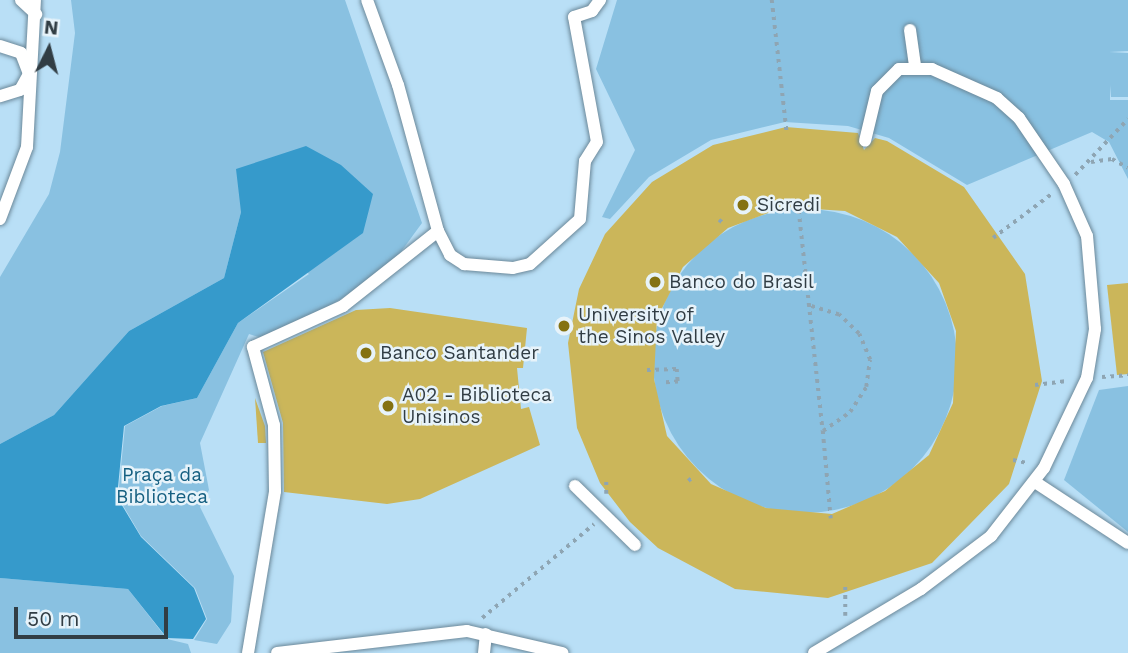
<!DOCTYPE html>
<meta charset="utf-8">
<style>
body{margin:0}
#map{position:relative;width:1128px;height:653px;overflow:hidden;background:#cae9fb;font-family:"Work Sans",sans-serif}
div>[style]{position:absolute}
.built>*{inset:0;background:#b9dff6;transform-origin:0 0}
.green>*{inset:0;background:#89c1e1}
.round{border-radius:50%}
.water>*{inset:0;background:#369acb}
.building>*{inset:0;background:#cbb65a}
.path>*{height:3.5px;margin-top:-1.75px;transform-origin:0;background:repeating-linear-gradient(90deg,#8ea5b3 0 3.5px,transparent 0 8.5px)}
.roads{filter:drop-shadow(0 0 2px #6b8899) drop-shadow(0 0 2px #6b8899)}
.lane>*{height:12px;margin:-6px;padding:0 6px;transform-origin:6px;border-radius:6px;background:#fff}
.dots>*{width:19px;height:19px;translate:-50% -50%;box-sizing:border-box;border:4px solid #e7f3fa;border-radius:50%}
span{translate:-50% -50%;white-space:nowrap;text-align:center;line-height:1.15;-webkit-text-stroke:5px #e7f3fa;paint-order:stroke}
.poi-label{font-size:19px;color:#313d44}
.left{translate:0 -50%;text-align:left}
.park-label{font-size:19px;color:#155f81}
.north{position:absolute;left:14px;top:14px;width:70px;height:70px;-webkit-text-stroke:5px #e7f3fa;paint-order:stroke;rotate:6deg;font-size:19px;font-weight:700;line-height:28px;text-align:center;color:#313d44}
.north::after{content:'';display:block;margin:auto;width:24px;height:32px;background:#313d44;clip-path:polygon(50% 0,100% 100%,50% 72%,0 100%)}
.scale{position:absolute;left:14px;top:607px;width:154px;height:32px;box-sizing:border-box;border:4px solid #313d44;border-top:0;padding-left:9px;font-size:21px;line-height:24px;white-space:nowrap;color:#313d44;-webkit-text-stroke:5px #e7f3fa;paint-order:stroke}
</style>
<div id="map">
<div class="built">
<i style="left:0;top:0;width:1128px;height:653px"></i>
</div>
<div class="green">
<i style="clip-path:polygon(71px 0,345px 0,422px 223px,392px 264px,360px 287px,297px 326px,265px 339px,249px 334px,200px 443px,209px 490px,200px 507px,234px 576px,231px 622px,217px 644px,194px 640px,207px 619px,195px 588px,141px 536px,118px 497px,125px 426px,162px 406px,197px 398px,238px 323px,309px 274px,241px 212px,224px 278px,129px 331px,54px 415px,0 444px,0 277px,49px 194px,60px 152px,75px 33px)"></i>
<i style="clip-path:polygon(617px 0,1128px 0,1128px 51px,1109px 52px,1128px 53px,1128px 97px,1111px 97px,1110px 85px,1110px 100px,1128px 100px,1128px 179px,1109px 142px,1092px 132px,967px 185px,889px 138px,848px 126px,785px 122px,711px 140px,649px 177px,610px 219px,602px 217px,635px 150px,596px 69px)"></i>
<i class="round" style="left:653px;top:209px;width:304px;height:304px"></i>
<i style="clip-path:polygon(1128px 386px,1128px 532px,1064px 480px,1099px 390px)"></i>
<i style="clip-path:polygon(0 578px,128px 589px,167px 639px,188px 644px,191px 653px,0 653px)"></i>
</div>
<div class="water">
<i style="clip-path:polygon(306px 146px,341px 165px,373px 194px,363px 233px,238px 323px,197px 398px,161px 406px,124px 426px,117px 497px,141px 537px,194px 588px,206px 619px,193px 639px,167px 638px,128px 589px,0 578px,0 444px,54px 415px,129px 331px,224px 278px,241px 212px,236px 169px)"></i>
</div>
<div class="building">
<i style="clip-path:polygon(evenodd,786px 127px,858px 133px,864px 150px,875px 138px,887px 141px,964px 187px,1025px 274px,1042px 381px,1009px 484px,932px 563px,828px 598px,735px 589px,658px 548px,630px 522px,600px 483px,577px 428px,568px 343px,579px 289px,605px 234px,652px 182px,713px 145px,786px 127px,784px 207px,845px 211px,897px 237px,939px 283px,956px 331px,953px 403px,929px 455px,885px 491px,832px 514px,766px 508px,711px 484px,667px 436px,654px 379px,657px 318px,683px 267px,728px 228px,784px 207px)"></i>
<i style="clip-path:polygon(1128px 283px,1128px 374px,1117px 375px,1107px 285px)"></i>
<i style="clip-path:polygon(390px 308px,527px 328px,523px 368px,517px 368px,521px 409px,529px 407px,540px 445px,420px 499px,387px 504px,284px 492px,283px 423px,263px 352px,356px 310px)"></i>
<i style="clip-path:polygon(255px 398px,265px 426px,266px 443px,258px 443px)"></i>
</div>
<div class="path">
<i style="left:772px;top:0;width:134px;rotate:83.6deg"></i>
<i style="left:1091px;top:162px;width:21px;rotate:-8deg"></i>
<i style="left:1112px;top:159px;width:18px;rotate:29deg"></i>
<i style="left:1075px;top:175px;width:77px;rotate:-46.6deg"></i>
<i style="left:798px;top:202px;width:230px;rotate:83.8deg"></i>
<i style="left:823px;top:431px;width:33px;rotate:-35deg"></i>
<i style="left:850px;top:412px;width:30px;rotate:-57deg"></i>
<i style="left:866px;top:387px;width:27px;rotate:-82deg"></i>
<i style="left:870px;top:360px;width:28px;rotate:-113deg"></i>
<i style="left:859px;top:334px;width:28px;rotate:-136deg"></i>
<i style="left:839px;top:315px;width:31px;rotate:-163deg"></i>
<i style="left:719px;top:220px;width:4px;rotate:34deg"></i>
<i style="left:993px;top:238px;width:75px;rotate:-36.9deg"></i>
<i style="left:647px;top:370px;width:30px;rotate:-2deg"></i>
<i style="left:677px;top:369px;width:13px;rotate:86deg"></i>
<i style="left:678px;top:382px;width:17px;rotate:177deg"></i>
<i style="left:1102px;top:377px;width:26px;rotate:-4deg"></i>
<i style="left:1035px;top:385px;width:32px;rotate:-7deg"></i>
<i style="left:823px;top:431px;width:88px;rotate:84.8deg"></i>
<i style="left:1013px;top:460px;width:14px;rotate:12deg"></i>
<i style="left:688px;top:481px;width:6px;rotate:-39deg"></i>
<i style="left:606px;top:494px;width:14px;rotate:-90deg"></i>
<i style="left:845px;top:616px;width:31px;rotate:-90deg"></i>
<i style="left:482px;top:618px;width:146px;rotate:-40deg"></i>
</div>
<div class="roads">
<div class="lane">
<i style="left:21px;top:0;width:21px;rotate:43deg"></i>
<i style="left:910px;top:30px;width:35px;rotate:82deg"></i>
<i style="left:0;top:46px;width:22px;rotate:18deg"></i>
<i style="left:21px;top:53px;width:22px;rotate:69deg"></i>
<i style="left:29px;top:74px;width:18px;rotate:119deg"></i>
<i style="left:20px;top:90px;width:21px;rotate:163deg"></i>
<i style="left:0;top:219px;width:77px;rotate:-69.4deg"></i>
<i style="left:27px;top:147px;width:147px;rotate:-86.9deg"></i>
<i style="left:438px;top:231px;width:27px;rotate:63deg"></i>
<i style="left:450px;top:255px;width:17px;rotate:33deg"></i>
<i style="left:464px;top:264px;width:49px;rotate:4.7deg"></i>
<i style="left:513px;top:268px;width:17px;rotate:-13deg"></i>
<i style="left:530px;top:264px;width:67px;rotate:-42deg"></i>
<i style="left:580px;top:219px;width:58px;rotate:-85.1deg"></i>
<i style="left:585px;top:161px;width:22px;rotate:-58deg"></i>
<i style="left:597px;top:142px;width:127px;rotate:-100.4deg"></i>
<i style="left:574px;top:17px;width:19px;rotate:-18deg"></i>
<i style="left:592px;top:11px;width:14px;rotate:-54deg"></i>
<i style="left:1035px;top:482px;width:111px;rotate:33.3deg"></i>
<i style="left:575px;top:486px;width:84px;rotate:44.5deg"></i>
<i style="left:248px;top:653px;width:164px;rotate:-80.5deg"></i>
<i style="left:275px;top:491px;width:66px;rotate:-90.9deg"></i>
<i style="left:274px;top:425px;width:81px;rotate:-105.1deg"></i>
<i style="left:253px;top:347px;width:99px;rotate:-24.5deg"></i>
<i style="left:343px;top:306px;width:121px;rotate:-38.3deg"></i>
<i style="left:438px;top:231px;width:151px;rotate:-105.3deg"></i>
<i style="left:398px;top:85px;width:90px;rotate:-110deg"></i>
<i style="left:277px;top:653px;width:191px;rotate:-6.6deg"></i>
<i style="left:467px;top:631px;width:98px;rotate:13deg"></i>
<i style="left:484px;top:653px;width:19px;rotate:-84deg"></i>
<i style="left:814px;top:653px;width:125px;rotate:-30.9deg"></i>
<i style="left:921px;top:589px;width:88px;rotate:-37.1deg"></i>
<i style="left:991px;top:536px;width:86px;rotate:-52.1deg"></i>
<i style="left:1044px;top:468px;width:100px;rotate:-64.5deg"></i>
<i style="left:1087px;top:378px;width:50px;rotate:-80.7deg"></i>
<i style="left:1095px;top:329px;width:93px;rotate:-94.9deg"></i>
<i style="left:1087px;top:236px;width:57px;rotate:-113.9deg"></i>
<i style="left:1064px;top:184px;width:80px;rotate:-124.3deg"></i>
<i style="left:1019px;top:118px;width:30px;rotate:-138deg"></i>
<i style="left:997px;top:98px;width:71px;rotate:-156deg"></i>
<i style="left:932px;top:69px;width:33px;rotate:180deg"></i>
<i style="left:899px;top:69px;width:31px;rotate:135deg"></i>
<i style="left:877px;top:91px;width:51px;rotate:103.5deg"></i>
</div>
</div>
<div class="dots">
<i style="left:743px;top:205px;background:#847212"></i>
<i style="left:655px;top:282px;background:#847212"></i>
<i style="left:564px;top:326px;background:#847212"></i>
<i style="left:366px;top:353px;background:#847212"></i>
<i style="left:388px;top:406px;background:#847212"></i>
</div>
<div class="poi-label">
<span class="left" style="left:757px;top:205px">Sicredi</span>
<span class="left" style="left:669px;top:282px">Banco do Brasil</span>
<span class="left" style="left:578px;top:326px">University of<br>the Sinos Valley</span>
<span class="left" style="left:380px;top:353px">Banco Santander</span>
<span class="left" style="left:402px;top:406px">A02 - Biblioteca<br>Unisinos</span>
</div>
<div class="park-label">
<span style="left:162px;top:486px">Praça da<br>Biblioteca</span>
</div>
<div class="north">N</div>
<div class="scale">50 m</div>
</div>
